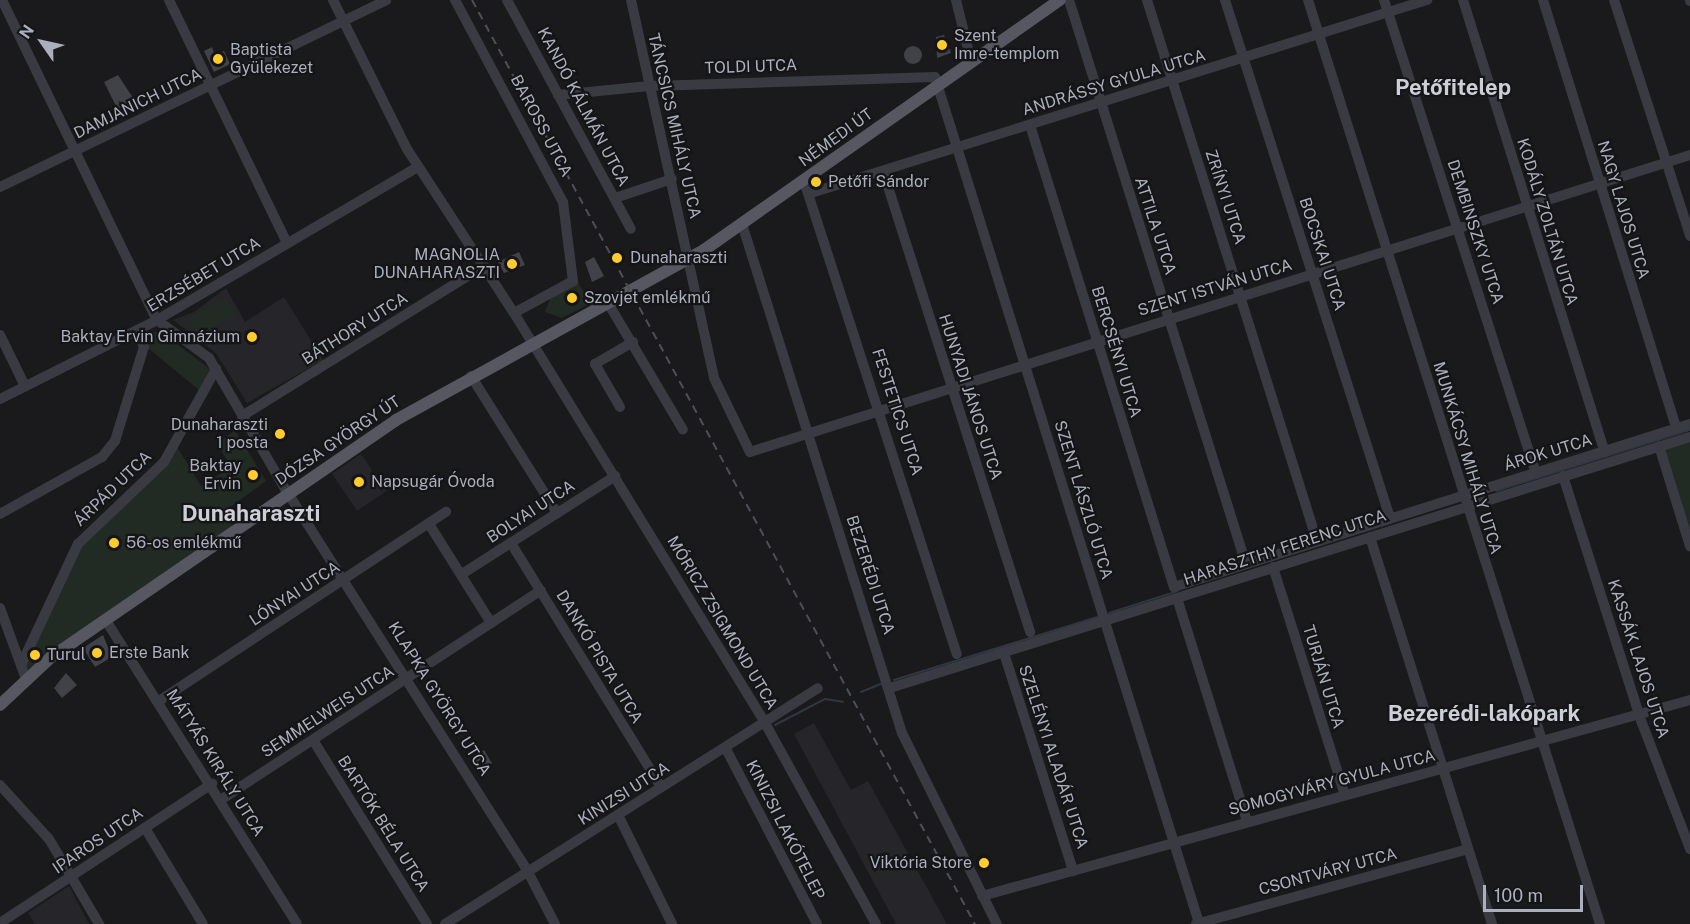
<!DOCTYPE html>
<meta charset="utf-8">
<style>
body{margin:0}
#map{position:relative;width:1690px;height:924px;overflow:hidden;background:#1a1a1c;font-family:"Public Sans",sans-serif}
div>[style]{position:absolute}
.built>*{inset:0;background:#262529;transform-origin:0 0}
.green>*{inset:0;background:#212b23;transform-origin:0 0}
.stream>*{height:2px;margin:-1px;padding:0 1px;transform-origin:1px;border-radius:1px;background:#2e3742}
.building>*{inset:0;background:#414247;transform-origin:0 0}
.round{border-radius:50%}
.minor>*{height:10px;margin:-5px;padding:0 5px;transform-origin:5px;border-radius:5px;background:#3a3b42}
.major>*{height:12px;margin:-6px;padding:0 6px;transform-origin:6px;border-radius:6px;background:#565761}
.rail>*{height:2px;margin-top:-1px;transform-origin:0;background:repeating-linear-gradient(90deg,#4d4f57 0 8px,transparent 0 14px)}
.dots>*{width:16px;height:16px;translate:-50% -50%;box-sizing:border-box;border:3px solid #151517;border-radius:50%}
span{translate:-50% -50%;white-space:nowrap;text-align:center;line-height:1.15;-webkit-text-stroke:4.5px #151517;paint-order:stroke}
.poi-label{font-size:16px;color:#abafbd}
.left{translate:0 -50%;text-align:left}
.right{translate:-100% -50%;text-align:right}
.street-label{font-size:16px;color:#abafbd}
.district-label{font-size:22px;color:#cdcfd8;font-weight:700}
.north{position:absolute;left:12px;top:12px;width:60px;height:60px;-webkit-text-stroke:4px #151517;paint-order:stroke;rotate:304deg;font-size:16px;font-weight:700;line-height:24px;text-align:center;color:#abafbd}
.north::after{content:'';display:block;margin:auto;width:21px;height:27px;background:#abafbd;clip-path:polygon(50% 0,100% 100%,50% 72%,0 100%)}
.scale{position:absolute;left:1483px;top:885px;width:100px;height:27px;box-sizing:border-box;border:3px solid #abafbd;border-top:0;padding-left:8px;font-size:18px;line-height:21px;white-space:nowrap;color:#abafbd;-webkit-text-stroke:4px #151517;paint-order:stroke}
</style>
<div id="map">
<div class="built">
<i style="clip-path:polygon(226px 288px,245px 322px,284px 297px,323px 360px,247px 403px,216px 353px,173px 320px,194px 312px)"></i>
<i style="left:361px;top:454px;width:45px;height:35px;rotate:56deg"></i>
<i style="clip-path:polygon(814px 723px,851px 790px,868px 781px,947px 924px,896px 924px,794px 734px)"></i>
<i style="clip-path:polygon(69px 886px,89px 924px,35px 924px,28px 913px)"></i>
</div>
<div class="green">
<i style="clip-path:polygon(577px 281px,591px 303px,562px 318px,545px 312px,551px 297px)"></i>
<i style="left:226px;top:297px;width:21px;height:43px;rotate:62deg"></i>
<i style="clip-path:polygon(150px 332px,161px 332px,210px 369px,199px 390px,148px 348px,142px 336px)"></i>
<i style="clip-path:polygon(235px 430px,266px 481px,223px 512px,236px 531px,26px 679px,21px 665px,78px 544px,176px 445px,201px 486px,227px 470px,229px 463px,217px 444px)"></i>
<i style="clip-path:polygon(1690px 440px,1690px 534px,1664px 454px,1667px 447px)"></i>
</div>
<div class="stream">
<i style="left:1496px;top:491px;width:203px;rotate:-17.5deg"></i>
<i style="left:1109px;top:613px;width:72px;rotate:-17.7deg"></i>
<i style="left:894px;top:680px;width:213px;rotate:-17.2deg"></i>
<i style="left:861px;top:692px;width:24px;rotate:-22deg"></i>
<i style="left:775px;top:725px;width:56px;rotate:-27.5deg"></i>
<i style="left:825px;top:699px;width:18px;rotate:9deg"></i>
</div>
<div class="building">
<i style="clip-path:polygon(944px 35px,951px 53px,937px 58px,936px 37px)"></i>
<i class="round" style="left:904px;top:46px;width:18px;height:18px"></i>
<i style="clip-path:polygon(212px 47px,215px 55px,224px 51px,230px 64px,214px 72px,204px 51px)"></i>
<i style="clip-path:polygon(118px 75px,135px 101px,118px 110px,104px 82px)"></i>
<i style="clip-path:polygon(519px 252px,525px 265px,504px 273px,498px 262px)"></i>
<i style="clip-path:polygon(594px 257px,604px 276px,592px 282px,585px 262px)"></i>
<i style="clip-path:polygon(103px 635px,112px 657px,95px 667px,83px 648px)"></i>
<i style="clip-path:polygon(66px 673px,77px 685px,62px 698px,54px 688px)"></i>
<i style="left:484px;top:750px;width:17px;height:14px;rotate:59deg"></i>
</div>
<div class="minor">
<i style="left:2px;top:0;width:356px;rotate:64.2deg"></i>
<i style="left:157px;top:320px;width:64px;rotate:36.2deg"></i>
<i style="left:209px;top:358px;width:149px;rotate:59.8deg"></i>
<i style="left:284px;top:487px;width:456px;rotate:57.6deg"></i>
<i style="left:528px;top:872px;width:59px;rotate:62.6deg"></i>
<i style="left:169px;top:0;width:270px;rotate:64.1deg"></i>
<i style="left:333px;top:0;width:166px;rotate:63.6deg"></i>
<i style="left:407px;top:149px;width:196px;rotate:56.9deg"></i>
<i style="left:514px;top:313px;width:481px;rotate:58.5deg"></i>
<i style="left:765px;top:723px;width:230px;rotate:61.1deg"></i>
<i style="left:455px;top:0;width:229px;rotate:61.9deg"></i>
<i style="left:563px;top:202px;width:80px;rotate:82.8deg"></i>
<i style="left:573px;top:281px;width:67px;rotate:151.5deg"></i>
<i style="left:507px;top:0;width:260px;rotate:61.6deg"></i>
<i style="left:631px;top:0;width:387px;rotate:77.6deg"></i>
<i style="left:714px;top:378px;width:82px;rotate:64.1deg"></i>
<i style="left:750px;top:452px;width:986px;rotate:-17.53deg"></i>
<i style="left:956px;top:0;width:63px;rotate:76.2deg"></i>
<i style="left:1069px;top:0;width:591px;rotate:72.58deg"></i>
<i style="left:1147px;top:0;width:567px;rotate:72.56deg"></i>
<i style="left:1225px;top:0;width:544px;rotate:72.33deg"></i>
<i style="left:1308px;top:0;width:969px;rotate:72.46deg"></i>
<i style="left:1384px;top:0;width:497px;rotate:72.2deg"></i>
<i style="left:1463px;top:0;width:474px;rotate:72.6deg"></i>
<i style="left:1543px;top:0;width:448px;rotate:72.7deg"></i>
<i style="left:1614px;top:0;width:248px;rotate:72.1deg"></i>
<i style="left:1690px;top:0;width:1px;rotate:90deg"></i>
<i style="left:558px;top:95px;width:92px;rotate:-5.6deg"></i>
<i style="left:650px;top:86px;width:285px;rotate:-1.8deg"></i>
<i style="left:935px;top:77px;width:886px;rotate:72.67deg"></i>
<i style="left:1030px;top:125px;width:484px;rotate:72.7deg"></i>
<i style="left:1174px;top:587px;width:541px;rotate:-17.53deg"></i>
<i style="left:883px;top:171px;width:484px;rotate:72.3deg"></i>
<i style="left:804px;top:181px;width:497px;rotate:72.1deg"></i>
<i style="left:0;top:187px;width:429px;rotate:-25.8deg"></i>
<i style="left:811px;top:193px;width:646px;rotate:-17.4deg"></i>
<i style="left:615px;top:198px;width:60px;rotate:-18.4deg"></i>
<i style="left:742px;top:224px;width:534px;rotate:72.55deg"></i>
<i style="left:902px;top:733px;width:213px;rotate:63.6deg"></i>
<i style="left:608px;top:303px;width:147px;rotate:59.4deg"></i>
<i style="left:0;top:335px;width:57px;rotate:63.9deg"></i>
<i style="left:471px;top:376px;width:162px;rotate:57.9deg"></i>
<i style="left:0;top:399px;width:176px;rotate:-26.7deg"></i>
<i style="left:157px;top:320px;width:303px;rotate:-30.4deg"></i>
<i style="left:620px;top:407px;width:50px;rotate:-120.2deg"></i>
<i style="left:595px;top:364px;width:44px;rotate:-30.1deg"></i>
<i style="left:242px;top:416px;width:285px;rotate:-31.8deg"></i>
<i style="left:1659px;top:446px;width:105px;rotate:72.8deg"></i>
<i style="left:1563px;top:476px;width:259px;rotate:72.3deg"></i>
<i style="left:1642px;top:723px;width:135px;rotate:69.1deg"></i>
<i style="left:0;top:514px;width:117px;rotate:-29.2deg"></i>
<i style="left:102px;top:457px;width:21px;rotate:-51deg"></i>
<i style="left:115px;top:441px;width:98px;rotate:-72.9deg"></i>
<i style="left:144px;top:347px;width:17px;rotate:-114deg"></i>
<i style="left:429px;top:524px;width:117px;rotate:57.9deg"></i>
<i style="left:1370px;top:537px;width:406px;rotate:72.5deg"></i>
<i style="left:511px;top:543px;width:286px;rotate:58.4deg"></i>
<i style="left:1273px;top:567px;width:239px;rotate:72.5deg"></i>
<i style="left:462px;top:574px;width:182px;rotate:-32.6deg"></i>
<i style="left:1177px;top:598px;width:235px;rotate:72.6deg"></i>
<i style="left:0;top:608px;width:76px;rotate:69.9deg"></i>
<i style="left:105px;top:619px;width:360px;rotate:57.8deg"></i>
<i style="left:1004px;top:653px;width:229px;rotate:72.4deg"></i>
<i style="left:21px;top:665px;width:134px;rotate:-64.8deg"></i>
<i style="left:78px;top:544px;width:119px;rotate:-43.6deg"></i>
<i style="left:164px;top:462px;width:107px;rotate:-60.8deg"></i>
<i style="left:890px;top:688px;width:838px;rotate:-17.42deg"></i>
<i style="left:159px;top:701px;width:344px;rotate:-33.4deg"></i>
<i style="left:313px;top:740px;width:216px;rotate:58.2deg"></i>
<i style="left:726px;top:749px;width:197px;rotate:62.5deg"></i>
<i style="left:0;top:785px;width:73px;rotate:47.8deg"></i>
<i style="left:49px;top:839px;width:99px;rotate:59.5deg"></i>
<i style="left:222px;top:799px;width:381px;rotate:-33.2deg"></i>
<i style="left:618px;top:815px;width:122px;rotate:63.6deg"></i>
<i style="left:145px;top:828px;width:112px;rotate:58.9deg"></i>
<i style="left:982px;top:896px;width:735px;rotate:-15.47deg"></i>
<i style="left:0;top:923px;width:254px;rotate:-33.3deg"></i>
<i style="left:445px;top:924px;width:441px;rotate:-32.3deg"></i>
<i style="left:1196px;top:924px;width:282px;rotate:-15.4deg"></i>
</div>
<div class="major">
<i style="left:0;top:705px;width:69px;rotate:-43.2deg"></i>
<i style="left:50px;top:658px;width:420px;rotate:-34.5deg"></i>
<i style="left:396px;top:420px;width:352px;rotate:-28.9deg"></i>
<i style="left:704px;top:250px;width:435px;rotate:-35.1deg"></i>
</div>
<div class="rail">
<i style="left:472px;top:0;width:1052px;rotate:61.44deg"></i>
</div>
<div class="dots">
<i style="left:942px;top:45px;background:#ffcc2f"></i>
<i style="left:218px;top:59px;background:#ffcc2f"></i>
<i style="left:816px;top:182px;background:#ffcc2f"></i>
<i style="left:617px;top:258px;background:#ffcc2f"></i>
<i style="left:512px;top:264px;background:#ffcc2f"></i>
<i style="left:572px;top:298px;background:#ffcc2f"></i>
<i style="left:252px;top:337px;background:#ffcc2f"></i>
<i style="left:280px;top:434px;background:#ffcc2f"></i>
<i style="left:253px;top:475px;background:#ffcc2f"></i>
<i style="left:359px;top:482px;background:#ffcc2f"></i>
<i style="left:114px;top:543px;background:#ffcc2f"></i>
<i style="left:97px;top:653px;background:#ffcc2f"></i>
<i style="left:35px;top:655px;background:#ffcc2f"></i>
<i style="left:984px;top:863px;background:#ffcc2f"></i>
</div>
<div class="poi-label">
<span class="left" style="left:954px;top:45px">Szent<br>Imre-templom</span>
<span class="left" style="left:230px;top:59px">Baptista<br>Gyülekezet</span>
<span class="left" style="left:828px;top:182px">Petőfi Sándor</span>
<span class="right" style="left:500px;top:264px">MAGNOLIA<br>DUNAHARASZTI</span>
<span class="left" style="left:630px;top:258px">Dunaharaszti</span>
<span class="left" style="left:584px;top:298px">Szovjet emlékmű</span>
<span class="right" style="left:240px;top:337px">Baktay Ervin Gimnázium</span>
<span class="right" style="left:268px;top:434px">Dunaharaszti<br>1 posta</span>
<span class="right" style="left:241px;top:475px">Baktay<br>Ervin</span>
<span class="left" style="left:371px;top:482px">Napsugár Óvoda</span>
<span class="left" style="left:126px;top:543px">56-os emlékmű</span>
<span class="left" style="left:109px;top:653px">Erste Bank</span>
<span class="left" style="left:47px;top:655px">Turul</span>
<span class="right" style="left:972px;top:863px">Viktória Store</span>
</div>
<div class="street-label">
<span style="left:751px;top:67px;rotate:-2deg">TOLDI UTCA</span>
<span style="left:1114px;top:83px;rotate:-17deg">ANDRÁSSY GYULA UTCA</span>
<span style="left:138px;top:104px;rotate:-26deg">DAMJANICH UTCA</span>
<span style="left:583px;top:107px;rotate:62deg">KANDÓ KÁLMÁN UTCA</span>
<span style="left:541px;top:126px;rotate:62deg">BAROSS UTCA</span>
<span style="left:674px;top:126px;rotate:77deg">TÁNCSICS MIHÁLY UTCA</span>
<span style="left:836px;top:138px;rotate:-36deg">NÉMEDI ÚT</span>
<span style="left:1225px;top:197px;rotate:72deg">ZRÍNYI UTCA</span>
<span style="left:1623px;top:210px;rotate:73deg">NAGY LAJOS UTCA</span>
<span style="left:1547px;top:222px;rotate:73deg">KODÁLY ZOLTÁN UTCA</span>
<span style="left:1155px;top:226px;rotate:72deg">ATTILA UTCA</span>
<span style="left:1475px;top:232px;rotate:72deg">DEMBINSZKY UTCA</span>
<span style="left:1322px;top:254px;rotate:72deg">BOCSKAI UTCA</span>
<span style="left:204px;top:275px;rotate:-31deg">ERZSÉBET UTCA</span>
<span style="left:1215px;top:288px;rotate:-17deg">SZENT ISTVÁN UTCA</span>
<span style="left:355px;top:329px;rotate:-32deg">BÁTHORY UTCA</span>
<span style="left:1116px;top:352px;rotate:73deg">BERCSÉNYI UTCA</span>
<span style="left:970px;top:397px;rotate:72deg">HUNYADI JÁNOS UTCA</span>
<span style="left:897px;top:412px;rotate:72deg">FESTETICS UTCA</span>
<span style="left:338px;top:441px;rotate:-34deg">DÓZSA GYÖRGY ÚT</span>
<span style="left:1548px;top:453px;rotate:-17deg">ÁROK UTCA</span>
<span style="left:1467px;top:458px;rotate:73deg">MUNKÁCSY MIHÁLY UTCA</span>
<span style="left:113px;top:489px;rotate:-44deg">ÁRPÁD UTCA</span>
<span style="left:1083px;top:500px;rotate:73deg">SZENT LÁSZLÓ UTCA</span>
<span style="left:531px;top:512px;rotate:-33deg">BOLYAI UTCA</span>
<span style="left:1285px;top:548px;rotate:-18deg">HARASZTHY FERENC UTCA</span>
<span style="left:870px;top:575px;rotate:72deg">BEZERÉDI UTCA</span>
<span style="left:295px;top:594px;rotate:-33deg">LÓNYAI UTCA</span>
<span style="left:722px;top:623px;rotate:59deg">MÓRICZ ZSIGMOND UTCA</span>
<span style="left:599px;top:657px;rotate:59deg">DANKÓ PISTA UTCA</span>
<span style="left:1638px;top:659px;rotate:72deg">KASSÁK LAJOS UTCA</span>
<span style="left:1323px;top:677px;rotate:73deg">TURJÁN UTCA</span>
<span style="left:439px;top:699px;rotate:58deg">KLAPKA GYÖRGY UTCA</span>
<span style="left:328px;top:712px;rotate:-33deg">SEMMELWEIS UTCA</span>
<span style="left:1053px;top:757px;rotate:72deg">SZELÉNYI ALADÁR UTCA</span>
<span style="left:215px;top:763px;rotate:58deg">MÁTYÁS KIRÁLY UTCA</span>
<span style="left:1332px;top:783px;rotate:-15deg">SOMOGYVÁRY GYULA UTCA</span>
<span style="left:624px;top:794px;rotate:-32deg">KINIZSI UTCA</span>
<span style="left:383px;top:824px;rotate:58deg">BARTÓK BÉLA UTCA</span>
<span style="left:785px;top:830px;rotate:63deg">KINIZSI LAKÓTELEP</span>
<span style="left:98px;top:841px;rotate:-34deg">IPAROS UTCA</span>
<span style="left:1328px;top:872px;rotate:-15deg">CSONTVÁRY UTCA</span>
</div>
<div class="district-label">
<span style="left:1453px;top:88px">Petőfitelep</span>
<span style="left:251px;top:514px">Dunaharaszti</span>
<span style="left:1484px;top:714px">Bezerédi-lakópark</span>
</div>
<div class="north">N</div>
<div class="scale">100 m</div>
</div>
